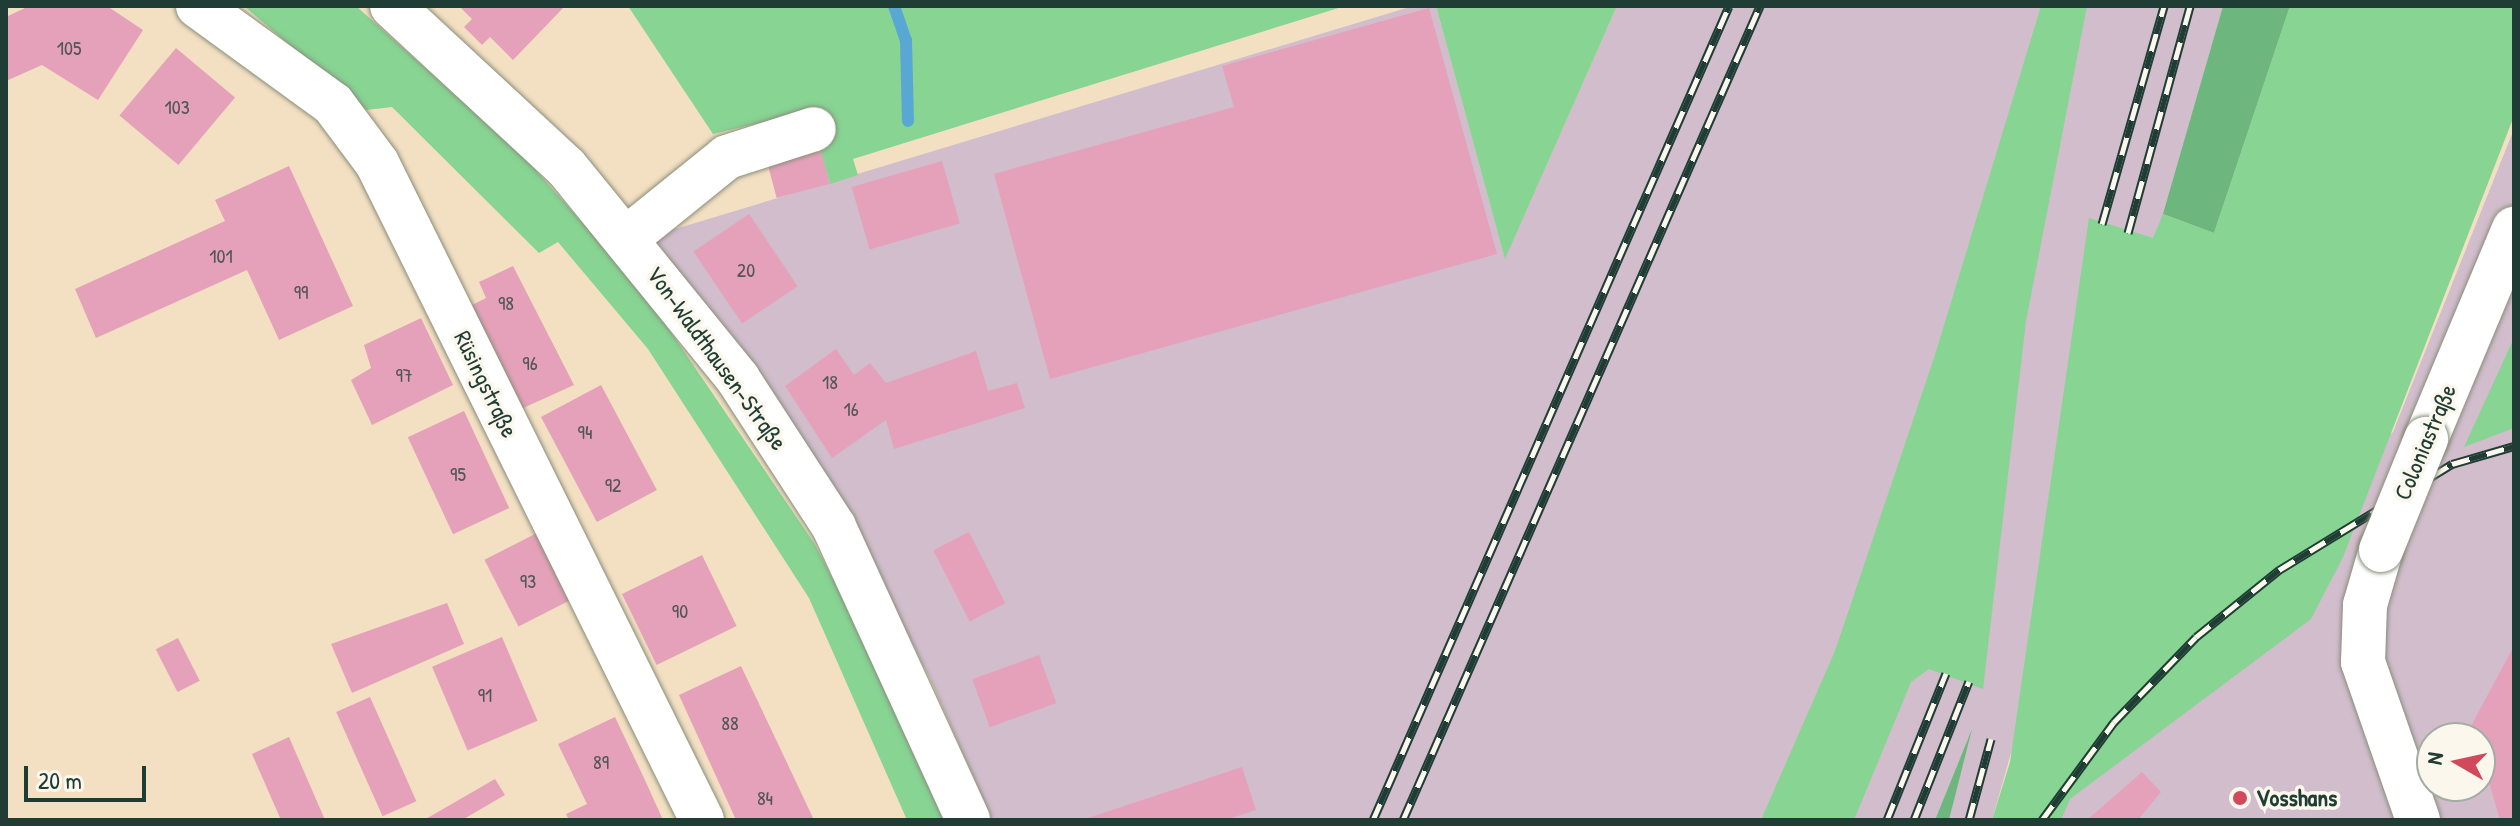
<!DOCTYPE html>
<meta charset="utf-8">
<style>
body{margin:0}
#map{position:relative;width:2520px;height:826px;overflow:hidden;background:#f3dfc2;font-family:"Patrick Hand",sans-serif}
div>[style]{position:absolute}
.industrial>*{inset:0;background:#d1bdcc}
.green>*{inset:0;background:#87d493}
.forest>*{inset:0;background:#6db67d}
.stream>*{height:12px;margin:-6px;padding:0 6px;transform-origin:6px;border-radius:6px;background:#59a8d3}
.building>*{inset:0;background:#e6a1ba;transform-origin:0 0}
.roads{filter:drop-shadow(0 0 2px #898e7b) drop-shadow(0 0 2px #898e7b)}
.minor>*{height:44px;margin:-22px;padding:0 22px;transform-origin:22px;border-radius:22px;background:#fff}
.rail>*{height:9px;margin-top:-4.5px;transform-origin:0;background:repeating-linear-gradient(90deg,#fbf7ec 0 18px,#1f3d34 0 36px);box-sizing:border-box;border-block:2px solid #1f3d34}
.bridges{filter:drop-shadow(0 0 2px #898e7b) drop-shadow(0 0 2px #898e7b)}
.minor-bridge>*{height:44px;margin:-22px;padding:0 22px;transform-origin:22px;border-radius:22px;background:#fff}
.dots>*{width:22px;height:22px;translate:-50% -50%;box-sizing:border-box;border:4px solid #fbf7ec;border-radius:50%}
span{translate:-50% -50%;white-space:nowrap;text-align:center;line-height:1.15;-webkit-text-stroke:7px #fbf7ec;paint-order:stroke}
.number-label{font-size:20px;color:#515656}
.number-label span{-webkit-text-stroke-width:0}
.street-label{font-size:24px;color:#1f3d34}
.poi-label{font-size:24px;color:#1f3d34;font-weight:700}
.left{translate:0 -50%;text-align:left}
.frame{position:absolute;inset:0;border:8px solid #1f3d34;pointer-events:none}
.north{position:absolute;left:2416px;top:722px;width:80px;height:80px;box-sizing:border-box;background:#fbf7ec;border:2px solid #a3ada2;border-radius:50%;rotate:279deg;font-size:22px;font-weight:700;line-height:32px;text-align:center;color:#1f3d34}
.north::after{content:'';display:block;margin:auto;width:28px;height:36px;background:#d1495b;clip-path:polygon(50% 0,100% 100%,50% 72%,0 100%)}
.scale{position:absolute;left:24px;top:766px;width:122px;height:36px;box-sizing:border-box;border:4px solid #1f3d34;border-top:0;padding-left:10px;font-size:24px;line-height:28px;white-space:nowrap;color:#1f3d34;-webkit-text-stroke:6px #fbf7ec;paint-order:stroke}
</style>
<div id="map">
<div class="industrial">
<i style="clip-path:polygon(1413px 6px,1436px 6px,1505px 258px,1617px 6px,2223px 6px,1992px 820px,1949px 820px,1969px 737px,1935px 820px,992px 820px,930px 678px,819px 473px,755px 371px,652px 236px)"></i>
<i style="clip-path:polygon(evenodd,2514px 129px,2514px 820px,2013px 820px,2393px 432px,2514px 129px,2432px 738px,2480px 738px,2480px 786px,2432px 786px,2432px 738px)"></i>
</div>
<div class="green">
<i style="clip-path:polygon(244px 6px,356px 6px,523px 156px,643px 291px,814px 543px,878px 665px,943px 820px,907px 820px,809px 598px,648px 349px,558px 242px,539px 253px,392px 107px,366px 110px)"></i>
<i style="clip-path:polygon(628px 6px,1345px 6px,853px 159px,858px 175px,830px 184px,808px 111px,713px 134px)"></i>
<i style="clip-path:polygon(1436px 6px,1617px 6px,1505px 259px)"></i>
<i style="clip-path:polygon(2041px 6px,2087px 6px,2026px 321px,1983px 689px,1929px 669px,1911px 682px,1854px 820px,1761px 820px,1835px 651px,1935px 355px)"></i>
<i style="clip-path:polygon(2290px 6px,2514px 6px,2514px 116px,2343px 557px,2311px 619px,2070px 799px,2061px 820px,1992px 820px,2010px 762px,2089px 218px,2153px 238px,2163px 214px,2214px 233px)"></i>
<i style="clip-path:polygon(2514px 338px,2514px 428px,2464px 447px)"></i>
</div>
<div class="forest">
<i style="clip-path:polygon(2223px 6px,2290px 6px,2214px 233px,2163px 214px)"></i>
<i style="clip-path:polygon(1972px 729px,1949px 820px,1935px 820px)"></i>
</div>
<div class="stream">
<i style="left:894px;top:6px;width:36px;rotate:71deg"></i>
<i style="left:906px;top:40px;width:81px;rotate:88.6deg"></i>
</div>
<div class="building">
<i style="clip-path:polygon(29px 6px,107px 6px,143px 30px,98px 100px,42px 65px,6px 81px,6px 17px)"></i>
<i style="clip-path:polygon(459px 6px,565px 6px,513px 60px,490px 37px,482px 45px,464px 27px,472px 19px)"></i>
<i style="clip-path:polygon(1429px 8px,1497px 254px,1050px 379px,994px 174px,1234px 107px,1222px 66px)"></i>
<i style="left:176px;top:48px;width:77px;height:88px;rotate:40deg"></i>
<i style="left:821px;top:151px;width:34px;height:55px;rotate:75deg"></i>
<i style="left:942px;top:161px;width:65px;height:94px;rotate:74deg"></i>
<i style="clip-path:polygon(289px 166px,353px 306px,279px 340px,247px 270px,96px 338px,75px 289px,225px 221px,215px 200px)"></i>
<i style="left:749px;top:214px;width:87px;height:67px;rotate:56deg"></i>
<i style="clip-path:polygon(513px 266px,574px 385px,521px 409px,472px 305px,486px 298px,479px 282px)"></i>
<i style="clip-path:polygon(421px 318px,453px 385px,372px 425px,351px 380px,371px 368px,364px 345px)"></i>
<i style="clip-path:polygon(836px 349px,854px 375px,870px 363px,886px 383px,976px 351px,988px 391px,1017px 383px,1025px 408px,894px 449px,886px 420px,832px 458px,785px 386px)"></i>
<i style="left:601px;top:385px;width:119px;height:68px;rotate:62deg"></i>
<i style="left:464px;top:411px;width:107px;height:62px;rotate:65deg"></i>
<i style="left:969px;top:532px;width:80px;height:40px;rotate:63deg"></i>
<i style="left:537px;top:533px;width:75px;height:59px;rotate:63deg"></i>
<i style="left:702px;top:555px;width:79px;height:89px;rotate:64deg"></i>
<i style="clip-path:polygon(447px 603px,464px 644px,352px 693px,331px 644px)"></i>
<i style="left:502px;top:637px;width:91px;height:76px;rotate:67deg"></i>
<i style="left:178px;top:638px;width:48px;height:25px;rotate:63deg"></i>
<i style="clip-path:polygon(2514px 646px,2514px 820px,2500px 820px,2472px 724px)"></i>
<i style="left:1039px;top:655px;width:51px;height:71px;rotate:70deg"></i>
<i style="clip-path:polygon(741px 666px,780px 748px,814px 820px,736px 820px,679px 695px)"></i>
<i style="left:370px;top:697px;width:114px;height:37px;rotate:66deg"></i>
<i style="clip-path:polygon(615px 717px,644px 778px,663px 820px,569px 820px,566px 814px,587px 804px,558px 744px)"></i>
<i style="clip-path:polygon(289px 737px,325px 820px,281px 820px,252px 754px)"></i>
<i style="clip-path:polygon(1242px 767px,1256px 810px,1225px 820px,1082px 820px)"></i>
<i style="clip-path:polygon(2142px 772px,2161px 792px,2138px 820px,2087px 820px)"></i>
<i style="clip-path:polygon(495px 779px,505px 795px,462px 820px,424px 820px)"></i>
</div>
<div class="roads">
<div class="minor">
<i style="left:198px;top:6px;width:167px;rotate:36deg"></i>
<i style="left:333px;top:104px;width:74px;rotate:53.3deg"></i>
<i style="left:377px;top:163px;width:733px;rotate:63.68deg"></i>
<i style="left:392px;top:6px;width:237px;rotate:42.8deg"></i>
<i style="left:566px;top:167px;width:273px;rotate:50.9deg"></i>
<i style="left:738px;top:379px;width:176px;rotate:57deg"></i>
<i style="left:834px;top:527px;width:322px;rotate:65.4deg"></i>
<i style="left:628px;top:237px;width:127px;rotate:-38.9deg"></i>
<i style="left:727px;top:157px;width:91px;rotate:-17.8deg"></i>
<i style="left:2426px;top:439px;width:228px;rotate:-67.3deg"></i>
<i style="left:2381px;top:550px;width:57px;rotate:106.2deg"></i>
<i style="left:2365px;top:605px;width:57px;rotate:92deg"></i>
<i style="left:2363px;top:662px;width:167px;rotate:70.8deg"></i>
</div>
</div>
<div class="rail">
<i style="left:2102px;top:224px;width:227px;rotate:-74.1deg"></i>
<i style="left:2128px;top:233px;width:235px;rotate:-74.7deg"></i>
<i style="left:1373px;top:820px;width:888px;rotate:-66.38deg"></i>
<i style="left:1403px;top:820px;width:889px;rotate:-66.32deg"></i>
<i style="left:1887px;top:820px;width:158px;rotate:-68.1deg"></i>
<i style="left:1914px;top:820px;width:149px;rotate:-68.4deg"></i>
<i style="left:1969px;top:820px;width:84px;rotate:-74.8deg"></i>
<i style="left:2042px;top:820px;width:122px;rotate:-53.7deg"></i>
<i style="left:2114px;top:722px;width:118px;rotate:-46deg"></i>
<i style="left:2196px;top:637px;width:107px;rotate:-38.9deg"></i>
<i style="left:2279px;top:570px;width:203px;rotate:-31.5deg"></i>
<i style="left:2452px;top:464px;width:65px;rotate:-16.2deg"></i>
</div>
<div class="bridges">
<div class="minor-bridge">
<i style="left:2381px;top:550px;width:120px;rotate:-67.9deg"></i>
</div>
</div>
<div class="dots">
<i style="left:2240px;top:798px;background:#d1495b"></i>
</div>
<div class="number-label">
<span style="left:69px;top:47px">105</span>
<span style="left:177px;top:106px">103</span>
<span style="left:221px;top:255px">101</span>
<span style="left:746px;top:269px">20</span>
<span style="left:301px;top:291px">99</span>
<span style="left:506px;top:302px">98</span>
<span style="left:530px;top:362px">96</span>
<span style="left:404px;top:374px">97</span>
<span style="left:830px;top:381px">18</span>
<span style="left:851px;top:408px">16</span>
<span style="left:585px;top:431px">94</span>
<span style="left:458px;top:473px">95</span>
<span style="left:613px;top:484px">92</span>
<span style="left:528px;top:580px">93</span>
<span style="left:680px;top:610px">90</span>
<span style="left:485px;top:694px">91</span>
<span style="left:730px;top:722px">88</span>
<span style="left:601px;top:761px">89</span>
<span style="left:765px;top:797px">84</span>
</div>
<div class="street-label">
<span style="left:717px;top:358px;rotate:54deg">Von-Waldthausen-Straße</span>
<span style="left:486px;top:384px;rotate:64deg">Rüsingstraße</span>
<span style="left:2425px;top:442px;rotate:-67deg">Coloniastraße</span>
</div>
<div class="poi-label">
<span class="left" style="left:2256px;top:798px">Vosshans</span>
</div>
<div class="frame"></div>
<div class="north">N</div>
<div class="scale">20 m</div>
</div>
